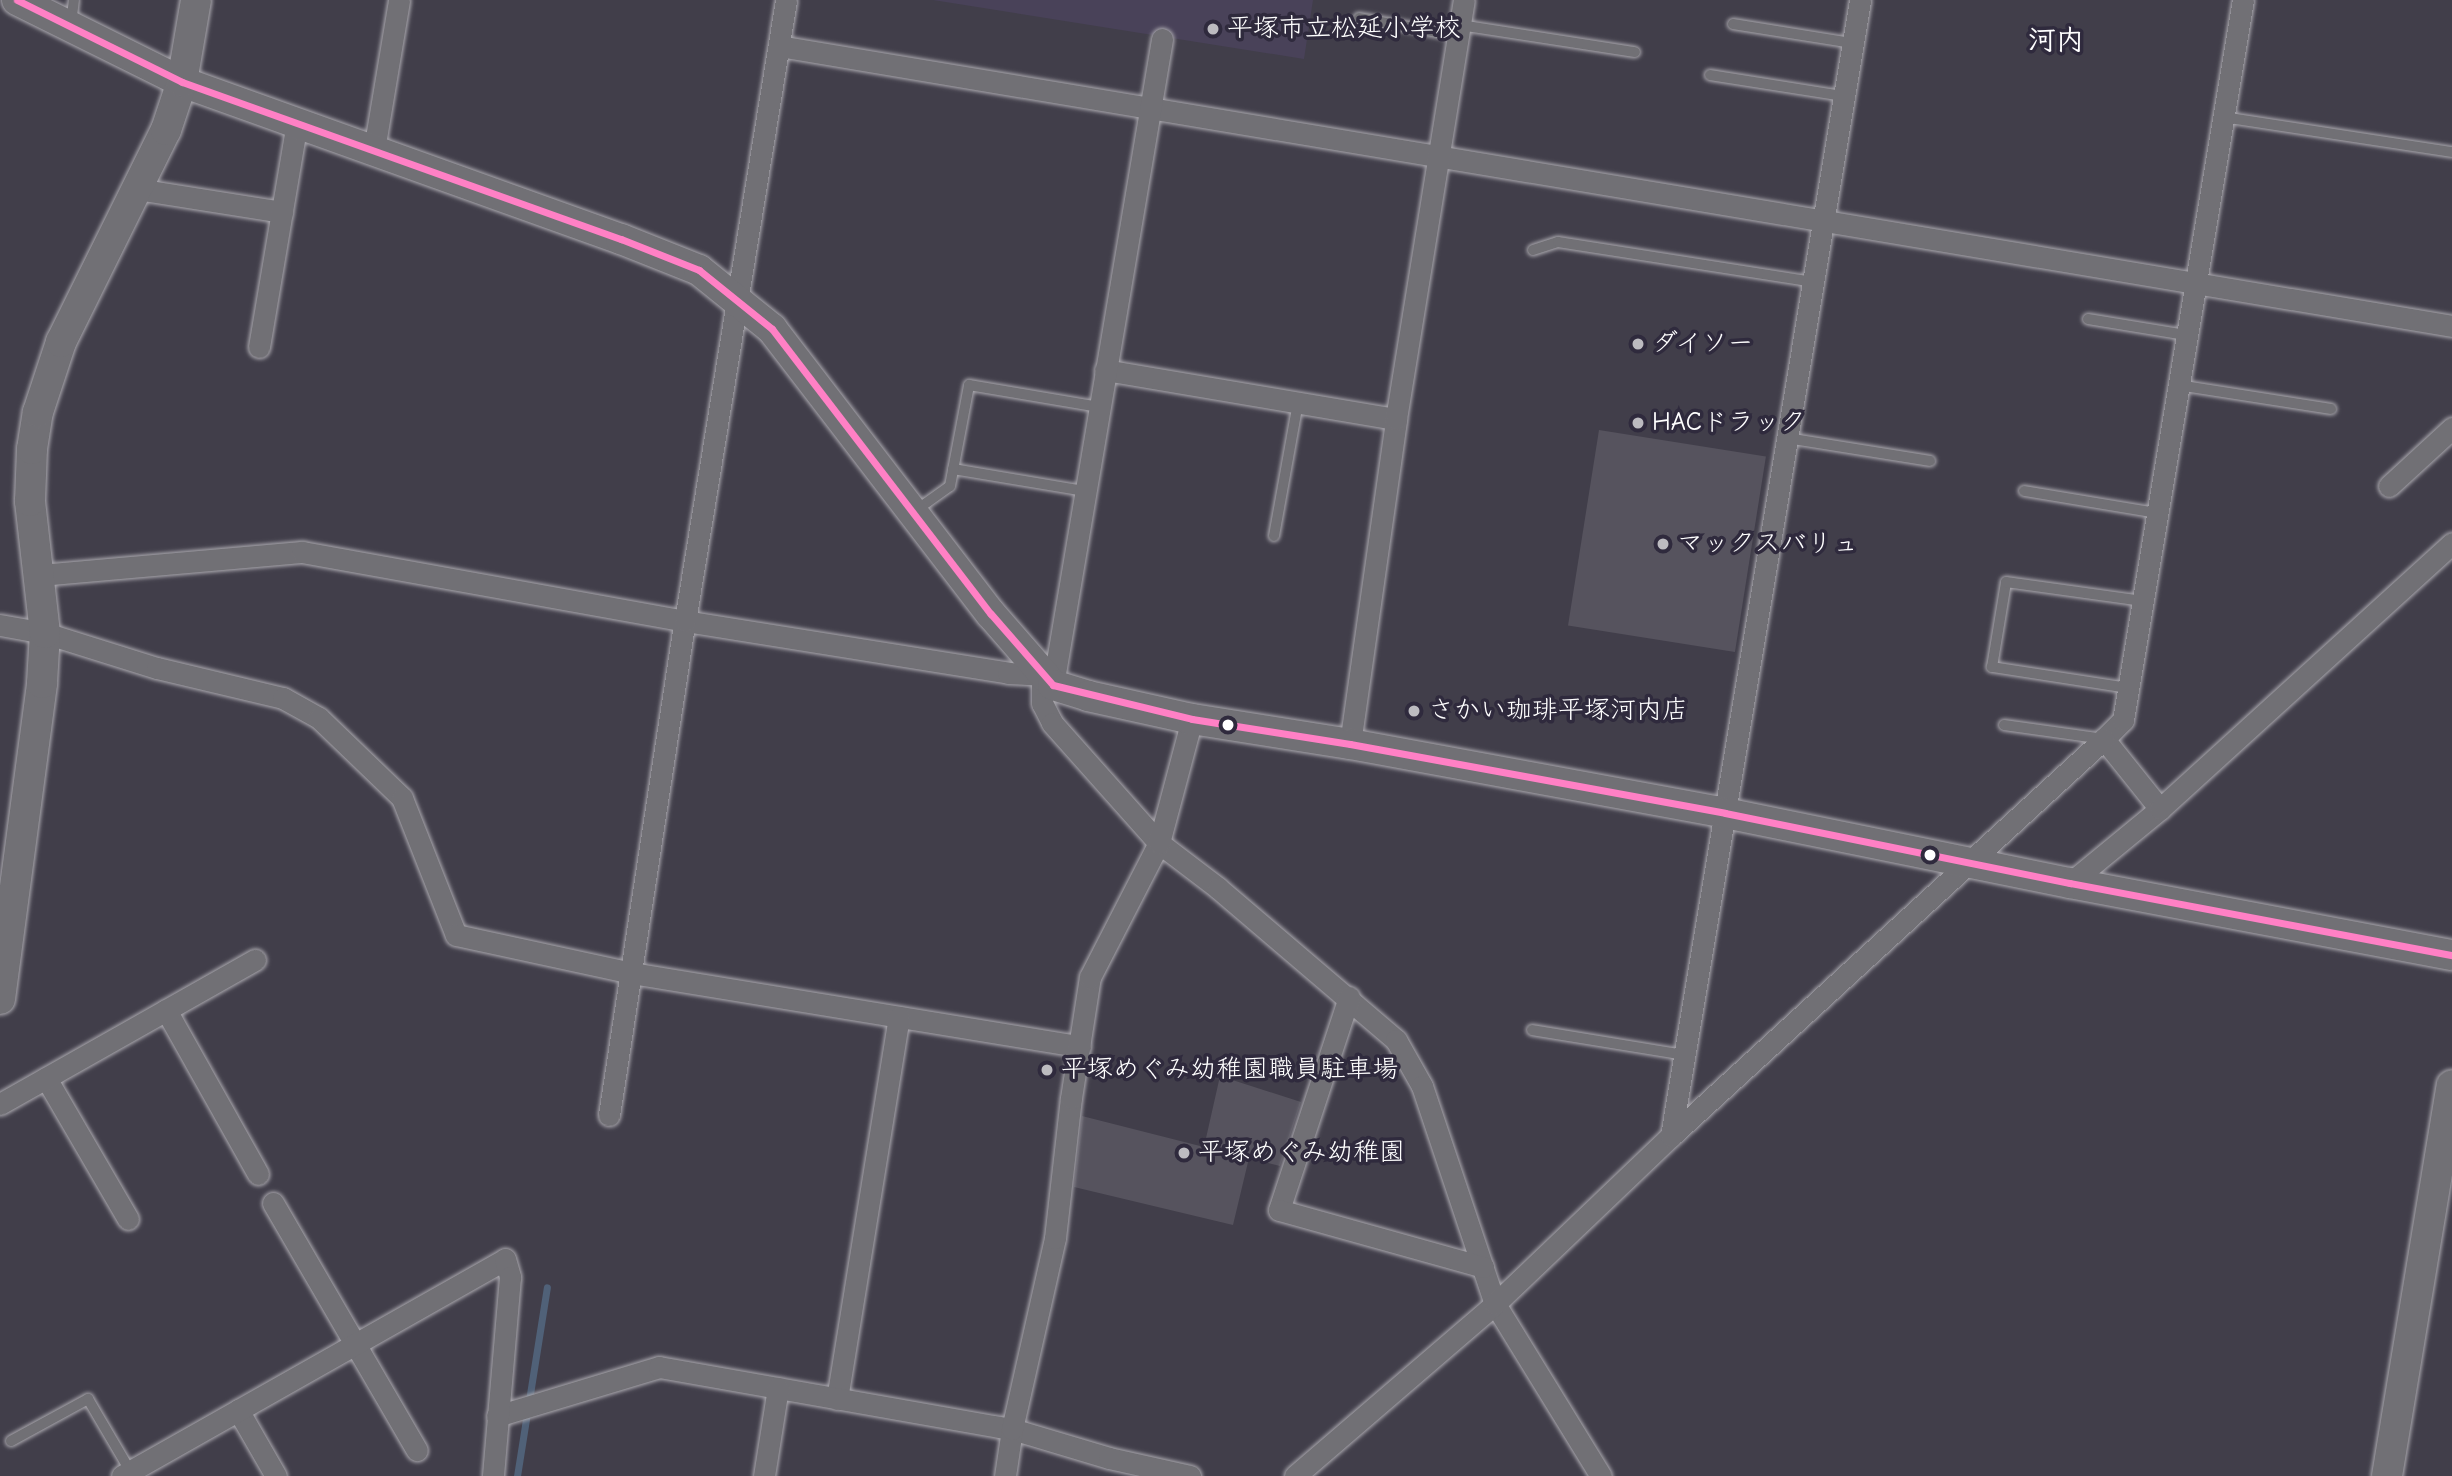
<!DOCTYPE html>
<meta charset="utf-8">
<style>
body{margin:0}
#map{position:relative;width:2452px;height:1476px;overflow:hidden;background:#413e4a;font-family:"Comic Neue","Klee One",sans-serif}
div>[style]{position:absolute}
.built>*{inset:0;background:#494259}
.stream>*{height:7px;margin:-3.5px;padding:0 3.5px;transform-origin:3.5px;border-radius:3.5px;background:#506178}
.building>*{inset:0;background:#56535e;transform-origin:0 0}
.roads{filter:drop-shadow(0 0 2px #aaa8ae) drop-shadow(0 0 2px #aaa8ae)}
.lane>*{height:10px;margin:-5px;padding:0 5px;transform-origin:5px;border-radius:5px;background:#717075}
.street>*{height:21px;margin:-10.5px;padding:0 10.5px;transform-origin:10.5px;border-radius:10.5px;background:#717075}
.secondary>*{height:30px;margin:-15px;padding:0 15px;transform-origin:15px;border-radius:15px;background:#717075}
.bus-1>*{height:7px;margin:-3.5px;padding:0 3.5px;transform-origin:3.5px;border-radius:3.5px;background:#ff80c5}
.dots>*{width:19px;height:19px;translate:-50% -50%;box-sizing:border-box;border:4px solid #2f2a3d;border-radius:50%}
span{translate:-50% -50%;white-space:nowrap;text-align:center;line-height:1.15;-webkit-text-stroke:7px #2f2a3d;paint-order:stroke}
.poi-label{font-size:26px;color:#fff}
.left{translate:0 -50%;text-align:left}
.neighbourhood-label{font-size:28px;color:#fff;font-weight:700}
</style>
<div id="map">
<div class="built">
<i style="clip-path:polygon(933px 0,1313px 0,1304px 59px)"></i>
</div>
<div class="stream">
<i style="left:517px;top:1476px;width:191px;rotate:-81deg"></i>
</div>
<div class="building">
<i style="left:1599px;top:430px;width:169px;height:198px;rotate:9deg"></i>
<i style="clip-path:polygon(1220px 1076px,1301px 1102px,1280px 1166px,1249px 1158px,1233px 1225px,1074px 1187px,1082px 1116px,1204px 1147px)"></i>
</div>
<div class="roads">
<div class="lane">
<i style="left:1359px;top:18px;width:102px;rotate:10.2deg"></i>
<i style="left:71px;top:24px;width:24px;rotate:-83deg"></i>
<i style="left:1733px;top:24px;width:121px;rotate:9.1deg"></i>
<i style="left:1460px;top:25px;width:177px;rotate:8.8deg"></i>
<i style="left:1710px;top:75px;width:135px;rotate:9deg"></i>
<i style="left:2223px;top:117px;width:232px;rotate:8.7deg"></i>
<i style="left:1533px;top:250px;width:26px;rotate:-18deg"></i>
<i style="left:1558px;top:242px;width:258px;rotate:8.9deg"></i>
<i style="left:2088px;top:319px;width:99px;rotate:9.3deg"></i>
<i style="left:2178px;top:385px;width:155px;rotate:8.9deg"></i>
<i style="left:1787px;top:438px;width:145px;rotate:9.1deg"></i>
<i style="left:953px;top:469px;width:134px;rotate:9.5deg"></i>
<i style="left:2024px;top:491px;width:135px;rotate:9.4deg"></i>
<i style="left:915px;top:511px;width:43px;rotate:-35.5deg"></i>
<i style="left:950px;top:486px;width:103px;rotate:-79.3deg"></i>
<i style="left:969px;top:385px;width:132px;rotate:9.6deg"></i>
<i style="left:1274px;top:536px;width:135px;rotate:-79.8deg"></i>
<i style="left:2128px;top:688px;width:138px;rotate:-171.2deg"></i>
<i style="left:1992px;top:667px;width:86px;rotate:-80.6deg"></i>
<i style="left:2006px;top:582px;width:138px;rotate:7.9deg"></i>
<i style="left:2004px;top:725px;width:101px;rotate:8deg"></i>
<i style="left:1532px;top:1030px;width:155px;rotate:9.3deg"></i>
<i style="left:11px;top:1441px;width:88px;rotate:-28.6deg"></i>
<i style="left:88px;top:1399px;width:87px;rotate:59.6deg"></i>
</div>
<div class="street">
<i style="left:779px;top:46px;width:1696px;rotate:9.5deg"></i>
<i style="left:374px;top:150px;width:152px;rotate:-80.5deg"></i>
<i style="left:137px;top:189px;width:147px;rotate:9deg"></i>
<i style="left:259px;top:347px;width:227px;rotate:-80.4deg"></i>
<i style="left:1105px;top:370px;width:295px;rotate:9.6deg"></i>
<i style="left:2389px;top:486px;width:86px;rotate:-42.6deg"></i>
<i style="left:39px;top:575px;width:264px;rotate:-5deg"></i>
<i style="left:302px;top:552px;width:389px;rotate:10.2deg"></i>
<i style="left:685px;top:621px;width:327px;rotate:9.1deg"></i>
<i style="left:1008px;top:673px;width:34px;rotate:3deg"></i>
<i style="left:1042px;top:675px;width:28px;rotate:90deg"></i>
<i style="left:1042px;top:703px;width:22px;rotate:63deg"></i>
<i style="left:1052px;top:723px;width:161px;rotate:48.3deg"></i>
<i style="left:1159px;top:843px;width:74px;rotate:37.3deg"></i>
<i style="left:1218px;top:888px;width:234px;rotate:40.5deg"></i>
<i style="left:1396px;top:1040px;width:53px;rotate:60.5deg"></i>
<i style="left:1422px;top:1086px;width:230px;rotate:71.5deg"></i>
<i style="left:1495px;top:1304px;width:202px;rotate:58.4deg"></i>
<i style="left:0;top:625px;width:46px;rotate:10.1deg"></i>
<i style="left:45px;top:633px;width:117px;rotate:17.4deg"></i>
<i style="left:157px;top:668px;width:130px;rotate:13.4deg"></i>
<i style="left:283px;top:698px;width:41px;rotate:29.1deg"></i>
<i style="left:319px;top:718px;width:115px;rotate:43.9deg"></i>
<i style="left:402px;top:798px;width:147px;rotate:68.5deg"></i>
<i style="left:456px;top:935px;width:180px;rotate:12.2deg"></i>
<i style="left:632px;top:973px;width:454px;rotate:9.3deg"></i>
<i style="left:1053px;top:685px;width:655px;rotate:-80.42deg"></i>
<i style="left:1350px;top:744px;width:328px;rotate:-81.9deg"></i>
<i style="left:1396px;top:419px;width:424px;rotate:-80.8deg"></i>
<i style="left:2160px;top:809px;width:90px;rotate:-128.7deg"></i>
<i style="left:2104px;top:739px;width:27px;rotate:-45deg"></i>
<i style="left:2123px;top:720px;width:730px;rotate:-80.54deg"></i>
<i style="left:2070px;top:883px;width:117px;rotate:-39.4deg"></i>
<i style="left:2160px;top:809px;width:395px;rotate:-42.3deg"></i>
<i style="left:1349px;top:997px;width:224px;rotate:108.2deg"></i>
<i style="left:1279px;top:1210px;width:212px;rotate:15.6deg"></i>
<i style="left:166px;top:1010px;width:188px;rotate:60.7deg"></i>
<i style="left:46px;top:1078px;width:163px;rotate:59.8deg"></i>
<i style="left:0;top:1104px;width:293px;rotate:-29.5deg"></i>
<i style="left:609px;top:1115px;width:500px;rotate:-81.3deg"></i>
<i style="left:685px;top:621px;width:629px;rotate:-80.76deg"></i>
<i style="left:1671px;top:1136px;width:1152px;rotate:-80.55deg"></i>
<i style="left:273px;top:1203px;width:286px;rotate:59.8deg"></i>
<i style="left:837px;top:1399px;width:387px;rotate:-80.8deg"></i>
<i style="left:238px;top:1410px;width:76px;rotate:60.1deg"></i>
<i style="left:497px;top:1416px;width:169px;rotate:-16.8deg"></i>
<i style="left:659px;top:1367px;width:358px;rotate:10deg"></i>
<i style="left:1012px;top:1429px;width:101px;rotate:16.6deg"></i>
<i style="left:1109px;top:1458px;width:83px;rotate:12.5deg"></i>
<i style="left:122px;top:1476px;width:440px;rotate:-29.5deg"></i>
<i style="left:505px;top:1259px;width:19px;rotate:74deg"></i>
<i style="left:510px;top:1277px;width:200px;rotate:94.9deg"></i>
<i style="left:764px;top:1476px;width:89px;rotate:-81deg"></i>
<i style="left:1005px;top:1476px;width:48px;rotate:-81.5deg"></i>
<i style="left:1012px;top:1429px;width:196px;rotate:-77.3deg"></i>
<i style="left:1055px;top:1238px;width:141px;rotate:-83.5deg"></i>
<i style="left:1071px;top:1098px;width:122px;rotate:-81.1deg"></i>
<i style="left:1090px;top:977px;width:151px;rotate:-62.8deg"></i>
<i style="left:1159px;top:843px;width:128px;rotate:-75.1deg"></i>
<i style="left:1295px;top:1476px;width:264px;rotate:-40.7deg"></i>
<i style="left:1495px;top:1304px;width:243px;rotate:-43.7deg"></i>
<i style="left:1671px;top:1136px;width:587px;rotate:-42.52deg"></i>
</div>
<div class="secondary">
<i style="left:17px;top:0;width:184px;rotate:26.4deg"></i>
<i style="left:182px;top:82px;width:466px;rotate:19.7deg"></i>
<i style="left:621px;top:239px;width:84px;rotate:21.7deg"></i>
<i style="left:699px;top:270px;width:94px;rotate:38.9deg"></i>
<i style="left:772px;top:329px;width:359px;rotate:52.5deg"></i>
<i style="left:991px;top:614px;width:94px;rotate:48.9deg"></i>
<i style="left:1053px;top:685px;width:37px;rotate:17deg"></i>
<i style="left:1088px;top:696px;width:107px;rotate:12.5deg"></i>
<i style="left:1192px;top:719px;width:160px;rotate:9deg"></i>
<i style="left:1350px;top:744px;width:381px;rotate:10.4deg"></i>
<i style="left:1725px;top:813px;width:352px;rotate:11.5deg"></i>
<i style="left:2070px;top:883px;width:389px;rotate:10.7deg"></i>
<i style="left:0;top:999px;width:319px;rotate:-82.4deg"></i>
<i style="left:42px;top:683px;width:50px;rotate:-86.6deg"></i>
<i style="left:45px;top:633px;width:133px;rotate:-96.5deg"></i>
<i style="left:30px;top:501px;width:52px;rotate:-87.8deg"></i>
<i style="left:32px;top:449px;width:37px;rotate:-81deg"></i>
<i style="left:38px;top:412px;width:74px;rotate:-71.8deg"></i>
<i style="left:61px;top:342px;width:237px;rotate:-63.7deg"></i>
<i style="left:166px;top:130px;width:51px;rotate:-71.6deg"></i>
<i style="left:182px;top:82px;width:83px;rotate:-80.3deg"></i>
<i style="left:2387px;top:1476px;width:396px;rotate:-80.6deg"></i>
</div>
</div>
<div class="bus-1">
<i style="left:17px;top:0;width:184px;rotate:26.4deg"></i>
<i style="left:182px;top:82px;width:466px;rotate:19.7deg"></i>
<i style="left:621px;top:239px;width:84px;rotate:21.7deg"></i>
<i style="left:699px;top:270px;width:94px;rotate:38.9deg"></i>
<i style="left:772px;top:329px;width:359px;rotate:52.5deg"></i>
<i style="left:991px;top:614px;width:94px;rotate:48.9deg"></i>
<i style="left:1053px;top:685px;width:143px;rotate:13.7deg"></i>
<i style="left:1192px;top:719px;width:160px;rotate:9deg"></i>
<i style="left:1350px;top:744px;width:381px;rotate:10.4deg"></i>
<i style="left:1725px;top:813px;width:352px;rotate:11.5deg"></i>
<i style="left:2070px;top:883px;width:389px;rotate:10.7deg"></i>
</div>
<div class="dots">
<i style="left:1213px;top:29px;background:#bcbbc0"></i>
<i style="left:1638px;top:344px;background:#bcbbc0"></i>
<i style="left:1638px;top:423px;background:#bcbbc0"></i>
<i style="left:1663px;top:544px;background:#bcbbc0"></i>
<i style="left:1414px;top:711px;background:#bcbbc0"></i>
<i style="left:1228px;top:725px;background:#fff"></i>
<i style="left:1930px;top:855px;background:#fff"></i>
<i style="left:1047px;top:1070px;background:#bcbbc0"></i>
<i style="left:1184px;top:1153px;background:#bcbbc0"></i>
</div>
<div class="poi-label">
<span class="left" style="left:1227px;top:29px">平塚市立松延小学校</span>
<span class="left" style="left:1652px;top:344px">ダイソー</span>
<span class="left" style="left:1652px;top:423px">HACドラック</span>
<span class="left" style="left:1677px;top:544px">マックスバリュ</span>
<span class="left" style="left:1428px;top:711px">さかい珈琲平塚河内店</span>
<span class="left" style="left:1061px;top:1070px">平塚めぐみ幼稚園職員駐車場</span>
<span class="left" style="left:1198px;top:1153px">平塚めぐみ幼稚園</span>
</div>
<div class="neighbourhood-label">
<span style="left:2056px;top:40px">河内</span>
</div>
</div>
